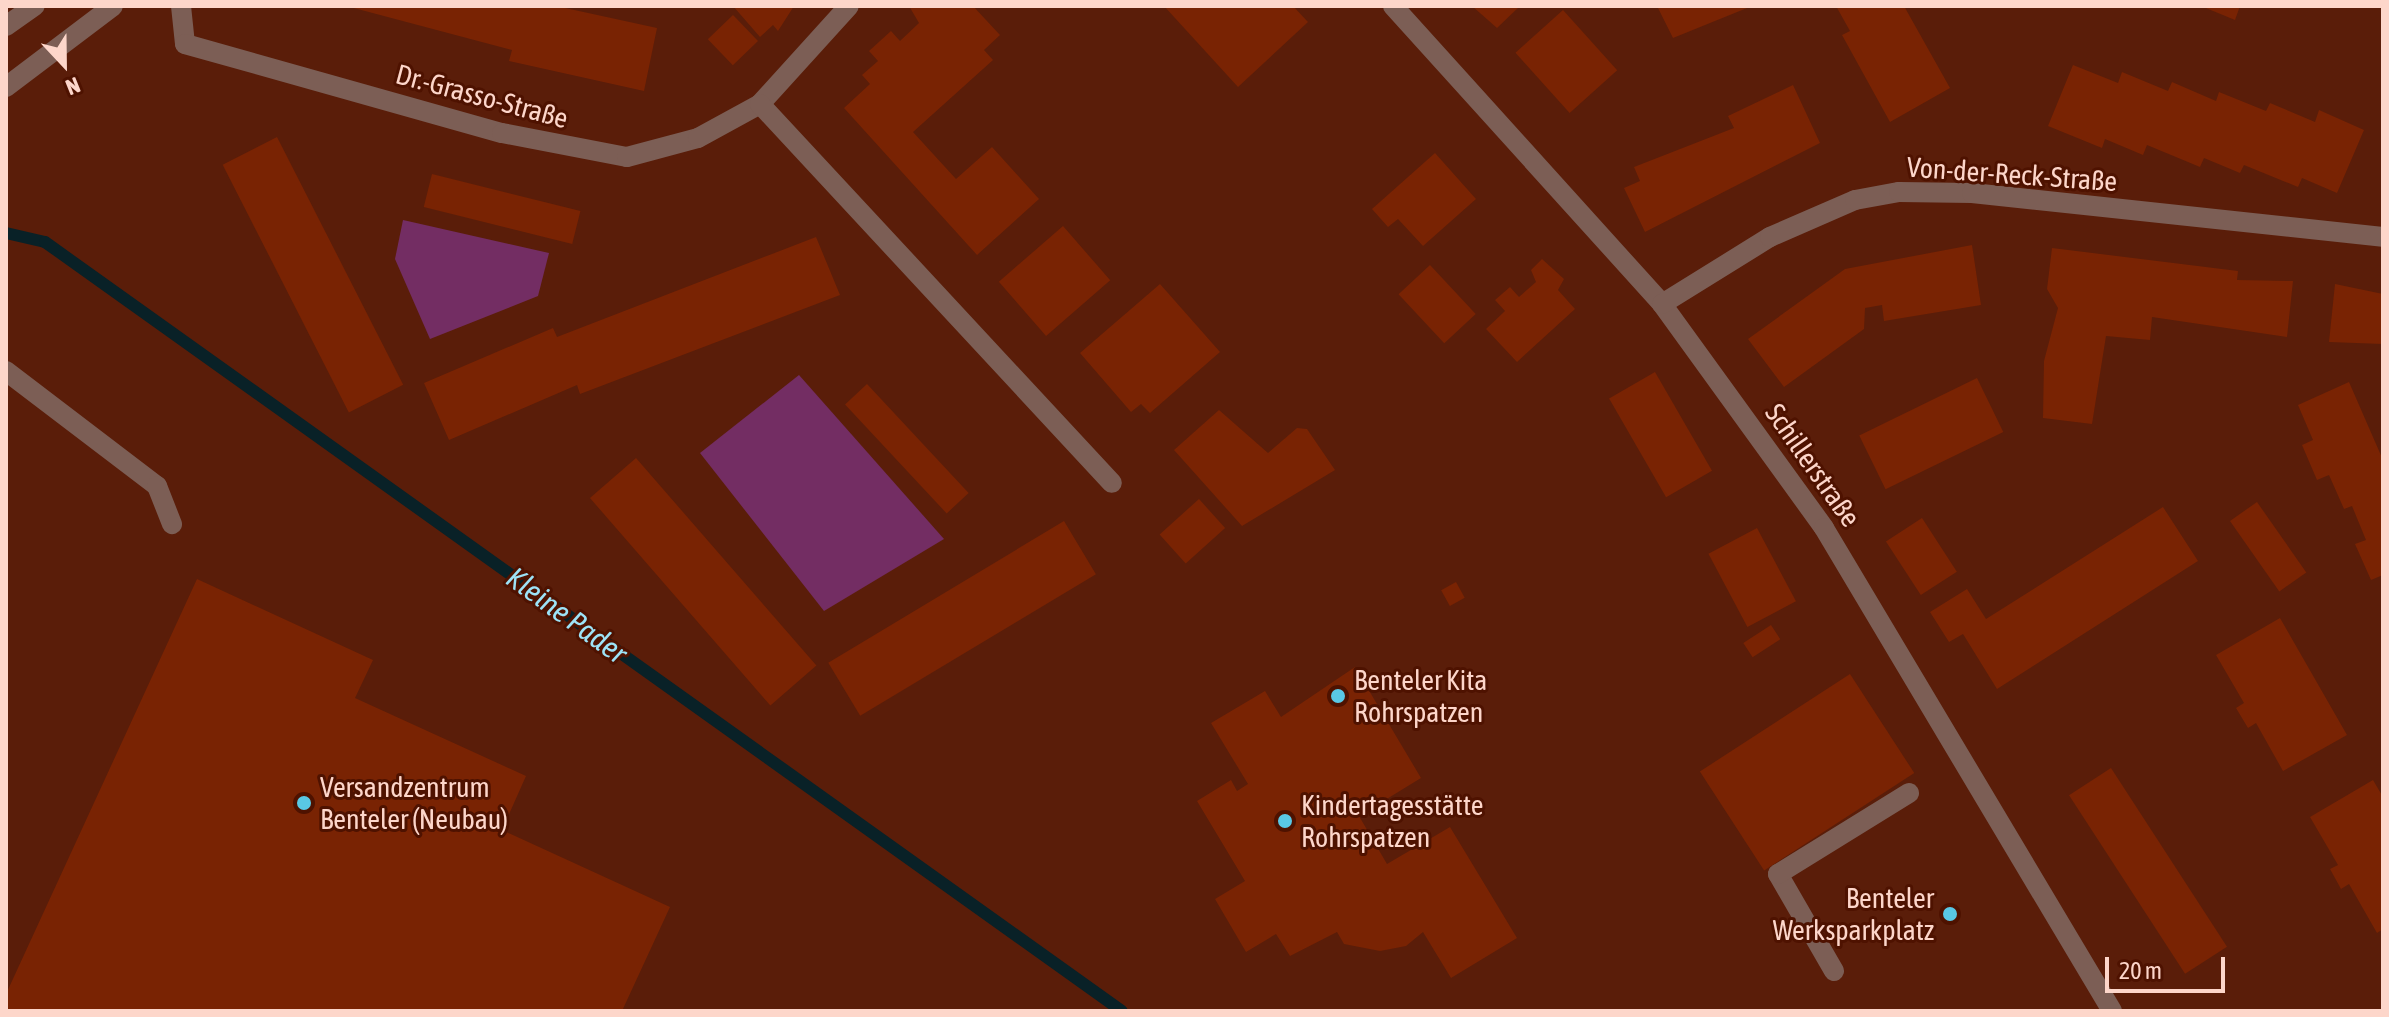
<!DOCTYPE html>
<meta charset="utf-8">
<style>
body{margin:0}
#map{position:relative;width:2389px;height:1017px;overflow:hidden;background:#5a1d09;font-family:"Asap Condensed",sans-serif}
div>[style]{position:absolute}
.green>*{inset:0;background:#732d63}
.stream>*{height:12px;margin:-6px;padding:0 6px;transform-origin:6px;border-radius:6px;background:#092127}
.building>*{inset:0;background:#792303;transform-origin:0 0}
.service>*{height:20px;margin:-10px;padding:0 10px;transform-origin:10px;border-radius:10px;background:#7c5e55}
.minor>*{height:20px;margin:-10px;padding:0 10px;transform-origin:10px;border-radius:10px;background:#7c5e55}
.dots>*{width:22px;height:22px;translate:-50% -50%;box-sizing:border-box;border:4px solid #4e1200;border-radius:50%}
span{translate:-50% -50%;white-space:nowrap;text-align:center;line-height:1.15;-webkit-text-stroke:6px #4e1200;paint-order:stroke}
.street-label{font-size:28px;color:#fdd6ca}
.poi-label{font-size:28px;color:#fdd6ca}
.left{translate:0 -50%;text-align:left}
.right{translate:-100% -50%;text-align:right}
.water-label{font-size:30px;color:#9de3f7;font-style:italic}
.frame{position:absolute;inset:0;border:8px solid #fdd6ca;pointer-events:none}
.north{position:absolute;left:24px;top:24px;width:80px;height:80px;-webkit-text-stroke:6px #4e1200;paint-order:stroke;rotate:158deg;font-size:22px;font-weight:700;line-height:32px;text-align:center;color:#fdd6ca}
.north::after{content:'';display:block;margin:auto;width:28px;height:36px;background:#fdd6ca;clip-path:polygon(50% 0,100% 100%,50% 72%,0 100%)}
.scale{position:absolute;left:2105px;top:957px;width:120px;height:36px;box-sizing:border-box;border:4px solid #fdd6ca;border-top:0;padding-left:10px;font-size:24px;line-height:28px;white-space:nowrap;color:#fdd6ca;-webkit-text-stroke:6px #4e1200;paint-order:stroke}
</style>
<div id="map">
<div class="green">
<i style="clip-path:polygon(403px 220px,549px 253px,538px 296px,430px 339px,395px 259px)"></i>
<i style="clip-path:polygon(799px 375px,944px 539px,824px 611px,700px 453px)"></i>
</div>
<div class="stream">
<i style="left:6px;top:233px;width:40px;rotate:13deg"></i>
<i style="left:45px;top:242px;width:1323px;rotate:35.53deg"></i>
</div>
<div class="building">
<i style="clip-path:polygon(556px 6px,657px 28px,644px 91px,509px 61px,512px 50px,350px 7px)"></i>
<i style="clip-path:polygon(733px 6px,794px 6px,778px 31px,773px 25px,760px 37px)"></i>
<i style="clip-path:polygon(909px 6px,973px 6px,1000px 35px,984px 50px,993px 60px,913px 132px,956px 179px,992px 147px,1039px 199px,977px 255px,844px 108px,870px 84px,862px 75px,878px 61px,869px 51px,891px 31px,900px 41px,919px 23px)"></i>
<i style="clip-path:polygon(1164px 6px,1293px 6px,1308px 22px,1238px 87px)"></i>
<i style="clip-path:polygon(1472px 6px,1520px 6px,1497px 28px)"></i>
<i style="clip-path:polygon(1657px 6px,1752px 6px,1673px 38px)"></i>
<i style="clip-path:polygon(1836px 6px,1904px 6px,1950px 88px,1890px 122px,1842px 35px,1850px 31px)"></i>
<i style="clip-path:polygon(2201px 6px,2240px 6px,2235px 20px)"></i>
<i style="left:1563px;top:10px;width:81px;height:64px;rotate:48deg"></i>
<i style="left:733px;top:15px;width:36px;height:35px;rotate:46deg"></i>
<i style="clip-path:polygon(2073px 65px,2118px 83px,2122px 72px,2168px 91px,2172px 82px,2216px 101px,2219px 92px,2266px 111px,2270px 103px,2315px 122px,2319px 110px,2364px 130px,2337px 193px,2302px 178px,2298px 187px,2244px 165px,2240px 173px,2204px 158px,2200px 167px,2147px 145px,2143px 155px,2105px 139px,2102px 148px,2048px 126px)"></i>
<i style="clip-path:polygon(1793px 85px,1820px 143px,1645px 232px,1624px 188px,1640px 181px,1634px 167px,1734px 128px,1728px 116px)"></i>
<i style="left:277px;top:137px;width:278px;height:61px;rotate:63deg"></i>
<i style="clip-path:polygon(1435px 153px,1476px 199px,1423px 246px,1398px 219px,1388px 227px,1372px 209px)"></i>
<i style="left:432px;top:174px;width:153px;height:34px;rotate:14deg"></i>
<i style="left:1063px;top:226px;width:72px;height:85px;rotate:49deg"></i>
<i style="clip-path:polygon(816px 237px,840px 295px,580px 394px,577px 385px,449px 440px,424px 383px,553px 328px,557px 337px)"></i>
<i style="clip-path:polygon(1972px 245px,1981px 305px,1884px 321px,1882px 305px,1865px 308px,1864px 329px,1784px 387px,1748px 339px,1845px 269px)"></i>
<i style="clip-path:polygon(2052px 248px,2238px 271px,2237px 280px,2293px 281px,2287px 337px,2152px 317px,2150px 340px,2106px 336px,2092px 424px,2043px 418px,2044px 361px,2058px 308px,2047px 289px)"></i>
<i style="clip-path:polygon(1542px 259px,1564px 279px,1558px 290px,1575px 309px,1517px 362px,1486px 329px,1505px 311px,1495px 300px,1510px 287px,1519px 297px,1536px 282px,1531px 270px)"></i>
<i style="left:1430px;top:265px;width:67px;height:43px;rotate:47deg"></i>
<i style="clip-path:polygon(1160px 284px,1220px 352px,1150px 413px,1141px 404px,1131px 412px,1080px 353px)"></i>
<i style="clip-path:polygon(2335px 284px,2383px 294px,2383px 344px,2329px 342px)"></i>
<i style="left:1655px;top:372px;width:114px;height:53px;rotate:60deg"></i>
<i style="left:1977px;top:378px;width:60px;height:131px;rotate:64deg"></i>
<i style="clip-path:polygon(2349px 382px,2383px 460px,2383px 575px,2371px 580px,2355px 544px,2366px 540px,2352px 506px,2344px 509px,2329px 475px,2317px 480px,2302px 445px,2313px 440px,2298px 405px)"></i>
<i style="left:867px;top:384px;width:149px;height:30px;rotate:47deg"></i>
<i style="clip-path:polygon(1219px 410px,1268px 453px,1297px 428px,1307px 429px,1335px 470px,1242px 526px,1174px 450px)"></i>
<i style="left:636px;top:458px;width:275px;height:61px;rotate:49deg"></i>
<i style="left:1199px;top:499px;width:39px;height:53px;rotate:48deg"></i>
<i style="left:2257px;top:502px;width:86px;height:33px;rotate:55deg"></i>
<i style="clip-path:polygon(2163px 507px,2198px 561px,1997px 689px,1963px 634px,1949px 642px,1930px 612px,1967px 589px,1986px 619px)"></i>
<i style="left:1922px;top:518px;width:64px;height:43px;rotate:57deg"></i>
<i style="left:1064px;top:521px;width:62px;height:275px;rotate:59deg"></i>
<i style="left:1757px;top:528px;width:83px;height:55px;rotate:62deg"></i>
<i style="clip-path:polygon(197px 579px,373px 660px,355px 698px,526px 776px,502px 830px,670px 907px,622px 1011px,6px 1011px,6px 994px)"></i>
<i style="left:1456px;top:582px;width:18px;height:17px;rotate:61deg"></i>
<i style="clip-path:polygon(2280px 618px,2347px 735px,2283px 771px,2256px 723px,2248px 728px,2236px 708px,2244px 703px,2216px 655px)"></i>
<i style="left:1771px;top:625px;width:17px;height:33px;rotate:57deg"></i>
<i style="clip-path:polygon(1355px 667px,1421px 778px,1359px 816px,1387px 864px,1450px 827px,1517px 938px,1451px 978px,1423px 932px,1406px 946px,1380px 951px,1344px 944px,1337px 932px,1290px 956px,1276px 934px,1246px 952px,1215px 899px,1245px 881px,1197px 801px,1231px 780px,1237px 791px,1248px 784px,1211px 723px,1265px 691px,1281px 717px)"></i>
<i style="left:1850px;top:674px;width:118px;height:179px;rotate:57deg"></i>
<i style="left:2111px;top:768px;width:213px;height:50px;rotate:57deg"></i>
<i style="clip-path:polygon(2373px 780px,2383px 797px,2383px 929px,2377px 933px,2349px 884px,2341px 889px,2330px 869px,2338px 865px,2310px 817px)"></i>
</div>
<div class="service">
<i style="left:6px;top:26px;width:35px;rotate:-35deg"></i>
<i style="left:6px;top:87px;width:134px;rotate:-37.1deg"></i>
<i style="left:6px;top:371px;width:190px;rotate:37.3deg"></i>
<i style="left:157px;top:486px;width:41px;rotate:68.5deg"></i>
<i style="left:1834px;top:971px;width:112px;rotate:-120deg"></i>
<i style="left:1778px;top:874px;width:154px;rotate:-31.7deg"></i>
</div>
<div class="minor">
<i style="left:181px;top:6px;width:38px;rotate:84deg"></i>
<i style="left:185px;top:44px;width:329px;rotate:15.7deg"></i>
<i style="left:502px;top:133px;width:127px;rotate:10.9deg"></i>
<i style="left:627px;top:157px;width:73px;rotate:-15deg"></i>
<i style="left:698px;top:138px;width:71px;rotate:-28.7deg"></i>
<i style="left:760px;top:104px;width:132px;rotate:-47.8deg"></i>
<i style="left:1393px;top:6px;width:401px;rotate:47.9deg"></i>
<i style="left:1662px;top:304px;width:276px;rotate:54.1deg"></i>
<i style="left:1824px;top:528px;width:562px;rotate:59.19deg"></i>
<i style="left:760px;top:104px;width:517px;rotate:47.12deg"></i>
<i style="left:1662px;top:304px;width:127px;rotate:-31.8deg"></i>
<i style="left:1770px;top:237px;width:93px;rotate:-23.5deg"></i>
<i style="left:1855px;top:200px;width:45px;rotate:-10.3deg"></i>
<i style="left:1899px;top:192px;width:73px;rotate:0.8deg"></i>
<i style="left:1972px;top:193px;width:413px;rotate:6.1deg"></i>
</div>
<div class="dots">
<i style="left:1338px;top:696px;background:#59c8e5"></i>
<i style="left:304px;top:803px;background:#59c8e5"></i>
<i style="left:1285px;top:821px;background:#59c8e5"></i>
<i style="left:1950px;top:914px;background:#59c8e5"></i>
</div>
<div class="street-label">
<span style="left:482px;top:96px;rotate:15deg">Dr.-Grasso-Straße</span>
<span style="left:2012px;top:174px;rotate:4deg">Von-der-Reck-Straße</span>
<span style="left:1813px;top:465px;rotate:55deg">Schillerstraße</span>
</div>
<div class="poi-label">
<span class="left" style="left:1354px;top:696px">Benteler Kita<br>Rohrspatzen</span>
<span class="left" style="left:320px;top:803px">Versandzentrum<br>Benteler (Neubau)</span>
<span class="left" style="left:1301px;top:821px">Kindertagesstätte<br>Rohrspatzen</span>
<span class="right" style="left:1934px;top:914px">Benteler<br>Werksparkplatz</span>
</div>
<div class="water-label">
<span style="left:567px;top:615px;rotate:36deg">Kleine Pader</span>
</div>
<div class="frame"></div>
<div class="north">N</div>
<div class="scale">20 m</div>
</div>
